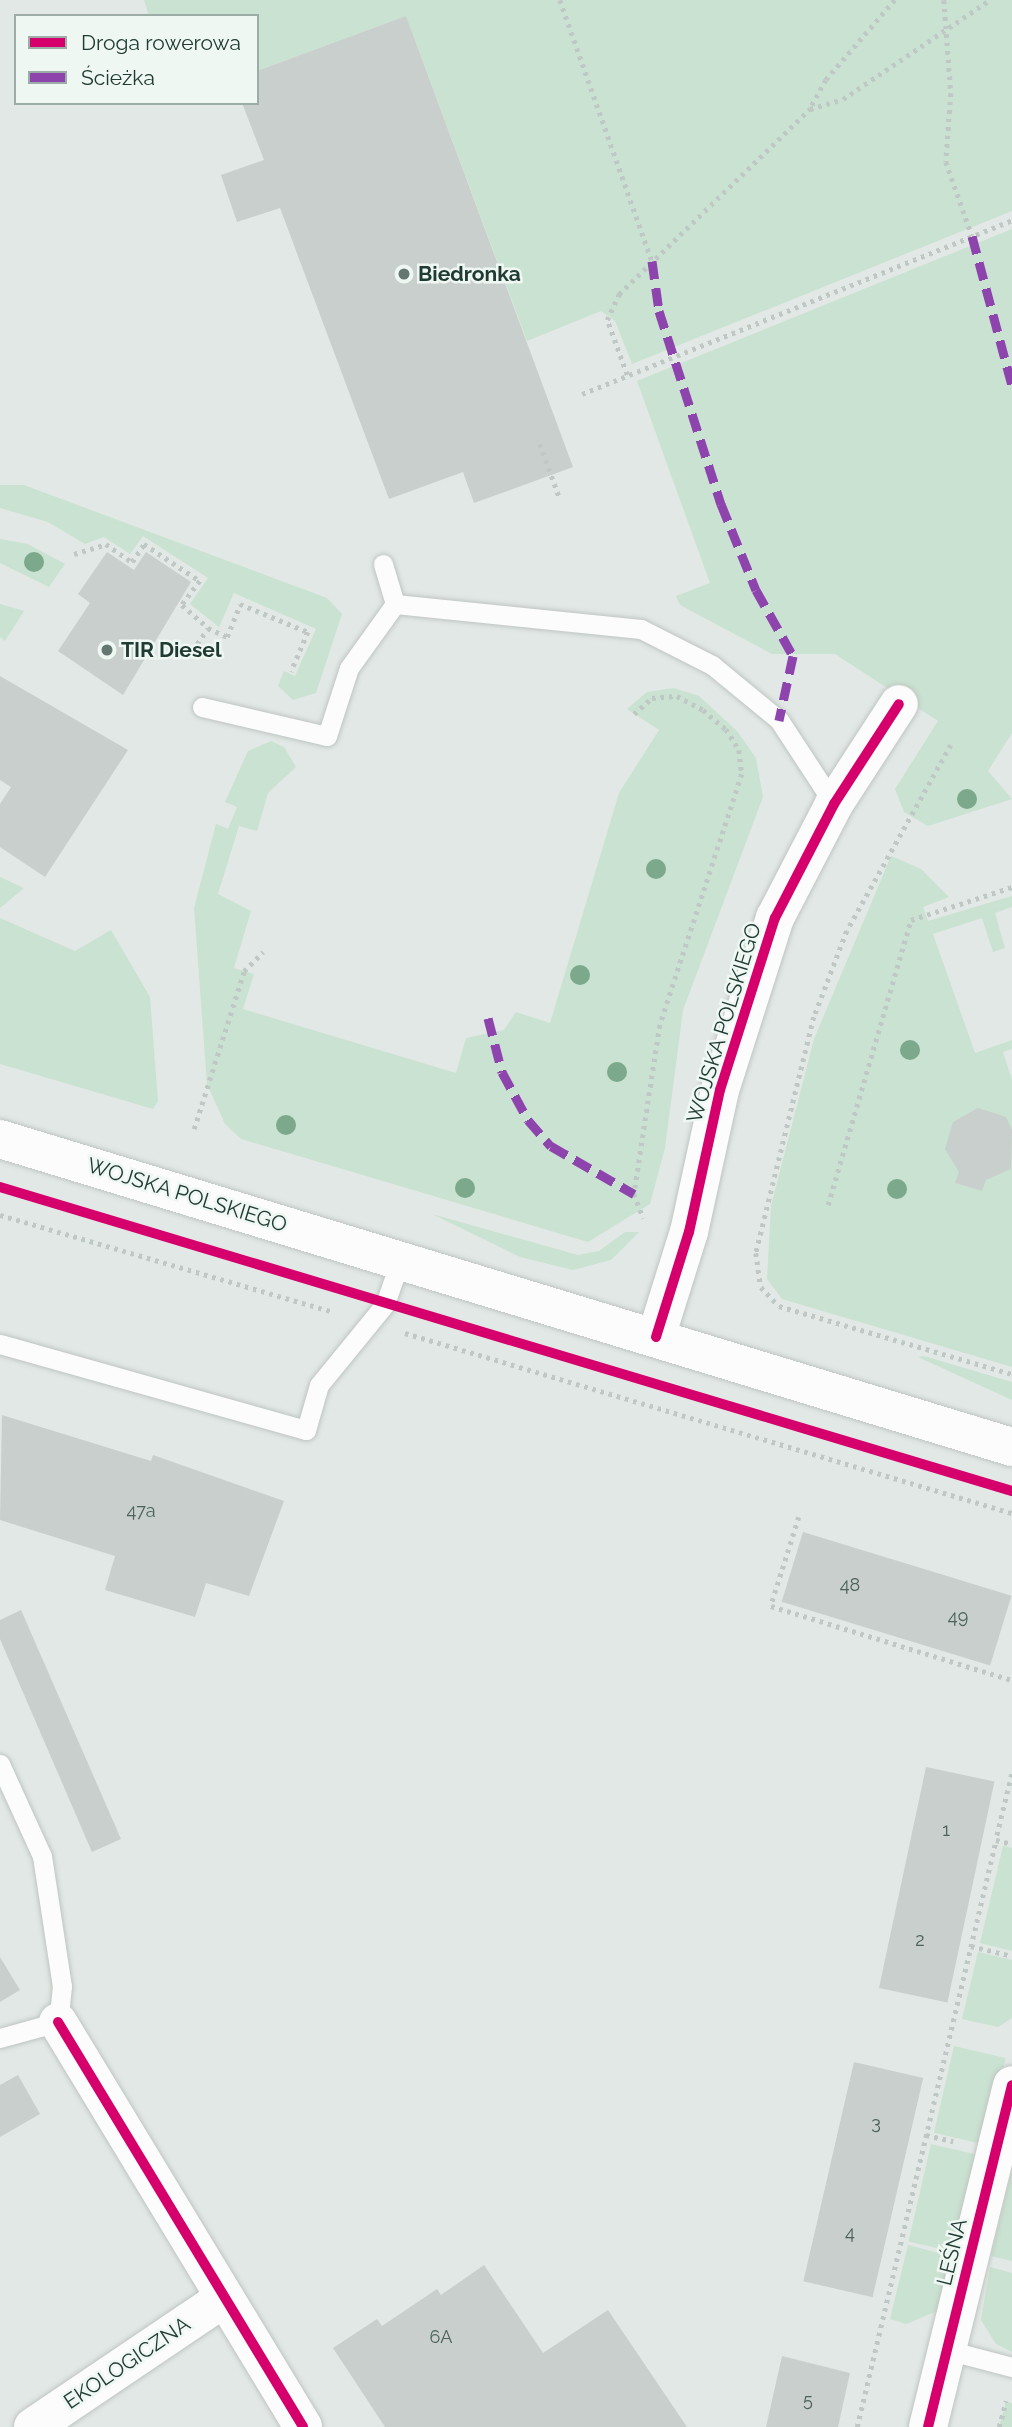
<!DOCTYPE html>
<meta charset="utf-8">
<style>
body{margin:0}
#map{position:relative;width:1012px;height:2427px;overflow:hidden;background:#e2e8e5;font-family:Raleway,sans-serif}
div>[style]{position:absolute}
.green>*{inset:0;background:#cae2d1;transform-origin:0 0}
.building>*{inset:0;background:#c9cfcc;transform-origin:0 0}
.path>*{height:4.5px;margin-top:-2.25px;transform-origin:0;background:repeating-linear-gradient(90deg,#bfc8c4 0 3.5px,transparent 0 8.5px)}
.roads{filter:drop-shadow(0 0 2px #bfc5c2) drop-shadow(0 0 2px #bfc5c2)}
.service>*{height:19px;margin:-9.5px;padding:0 9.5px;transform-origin:9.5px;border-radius:9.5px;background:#fbfcfb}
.minor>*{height:38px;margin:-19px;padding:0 19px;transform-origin:19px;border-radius:19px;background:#fbfcfb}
.secondary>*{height:38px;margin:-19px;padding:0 19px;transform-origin:19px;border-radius:19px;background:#fbfcfb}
.quiet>*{height:9px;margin-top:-4.5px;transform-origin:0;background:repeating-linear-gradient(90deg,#8e44ad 0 18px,transparent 0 27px)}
.cycleway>*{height:10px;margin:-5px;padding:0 5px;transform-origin:5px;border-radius:5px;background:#d6006c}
.trees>*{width:20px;height:20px;margin:-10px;border-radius:50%;background:#7ca88c}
.dots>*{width:19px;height:19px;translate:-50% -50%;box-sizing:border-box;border:4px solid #eff7f3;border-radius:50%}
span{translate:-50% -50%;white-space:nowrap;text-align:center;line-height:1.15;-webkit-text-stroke:5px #eff7f3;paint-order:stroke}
.number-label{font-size:18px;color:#4b615a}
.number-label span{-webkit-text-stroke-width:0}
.poi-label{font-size:21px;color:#203b33;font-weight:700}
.left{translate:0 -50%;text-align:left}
.street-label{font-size:21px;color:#203b33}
.legend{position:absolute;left:14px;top:14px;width:245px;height:91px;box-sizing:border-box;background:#eff7f3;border:2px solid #9caca6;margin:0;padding:9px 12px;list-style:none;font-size:21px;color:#203b33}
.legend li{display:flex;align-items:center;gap:14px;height:35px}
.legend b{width:35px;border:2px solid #9caca6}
</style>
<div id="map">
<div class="green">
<i style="clip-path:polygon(144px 0,1012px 0,1012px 211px,632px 364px,615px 321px,601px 311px,527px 341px,406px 16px,257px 71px,257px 16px,149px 16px)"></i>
<i style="clip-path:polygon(1012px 229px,1012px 733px,988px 771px,1012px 799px,928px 826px,904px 812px,895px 789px,938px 721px,835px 654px,772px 654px,680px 605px,676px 596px,710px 583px,637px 381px)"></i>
<i style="clip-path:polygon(0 485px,24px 485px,327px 598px,342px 614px,316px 693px,293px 700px,278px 686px,284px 671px,295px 676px,316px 629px,234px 593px,219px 627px,190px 604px,208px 578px,143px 536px,130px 554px,104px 537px,85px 544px,48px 522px,0 508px)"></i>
<i style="clip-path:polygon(0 539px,28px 544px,65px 564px,49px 587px,0 563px)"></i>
<i style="clip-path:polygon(0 604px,24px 611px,5px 641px,0 637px)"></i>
<i style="clip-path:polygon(674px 688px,699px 696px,737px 731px,756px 758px,763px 797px,683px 1010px,665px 1148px,650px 1204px,588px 1242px,241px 1139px,225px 1124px,207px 1084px,194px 908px,216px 824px,228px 829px,237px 807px,225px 802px,248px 751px,271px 741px,284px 747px,296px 767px,268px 793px,257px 831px,239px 826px,218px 894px,251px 911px,234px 968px,254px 974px,243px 1009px,456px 1073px,466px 1038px,504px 1030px,516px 1012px,550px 1023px,619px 793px,659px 730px,627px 709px,647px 692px)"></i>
<i style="clip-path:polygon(891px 856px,921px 869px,949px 897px,923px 907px,928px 921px,1012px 896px,1012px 907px,995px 913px,1005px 948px,993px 952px,982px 918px,933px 934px,975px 1053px,1012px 1040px,1012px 1049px,1003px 1052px,1012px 1080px,1012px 1367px,782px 1299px,767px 1279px,771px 1206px,814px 1039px)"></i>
<i style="clip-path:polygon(0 877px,24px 888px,0 908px)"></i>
<i style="clip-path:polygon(0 918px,75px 951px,111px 930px,150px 997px,158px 1101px,153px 1109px,0 1064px)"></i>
<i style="clip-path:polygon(432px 1214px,578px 1255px,599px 1251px,625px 1232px,639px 1232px,611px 1260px,573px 1270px,520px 1257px)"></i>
<i style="clip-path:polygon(924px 1356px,1012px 1382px,1012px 1400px,918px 1357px)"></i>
<i style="clip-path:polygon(1003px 1846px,1012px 1848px,1012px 1951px,980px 1943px)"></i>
<i style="clip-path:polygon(978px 1952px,1012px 1960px,1012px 2018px,998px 2027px,962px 2019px)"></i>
<i style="left:954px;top:2046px;width:53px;height:89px;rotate:13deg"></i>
<i style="left:931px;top:2144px;width:53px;height:100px;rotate:13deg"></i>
<i style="clip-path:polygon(1012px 2170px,1012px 2261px,991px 2256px)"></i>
<i style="clip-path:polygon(908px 2245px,958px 2258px,942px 2309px,906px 2324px,890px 2319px)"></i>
<i style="clip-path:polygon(990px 2267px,1012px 2273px,1012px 2352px,996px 2344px,981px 2320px)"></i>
<i style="clip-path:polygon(1006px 2402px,1012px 2403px,1012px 2427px,999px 2427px)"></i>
</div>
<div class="building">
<i style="clip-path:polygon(406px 16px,573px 467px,474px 503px,463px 472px,389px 499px,280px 208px,237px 222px,221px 175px,264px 160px,242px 103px,257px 103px,257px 71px)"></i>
<i style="clip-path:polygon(107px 552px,134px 570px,146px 552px,191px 582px,123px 695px,58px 651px,90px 603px,78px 594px)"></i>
<i style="clip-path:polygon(0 676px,128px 750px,45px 877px,0 847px,0 804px,11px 787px,0 780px)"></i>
<i style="clip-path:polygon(978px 1108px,1006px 1117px,1012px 1130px,1011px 1169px,986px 1180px,982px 1191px,955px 1183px,959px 1172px,945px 1149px,953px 1122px)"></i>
<i style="clip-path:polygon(2px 1415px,151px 1461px,153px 1455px,284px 1501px,249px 1596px,206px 1583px,195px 1617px,105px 1590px,115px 1556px,0 1520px)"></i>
<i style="left:803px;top:1532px;width:218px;height:73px;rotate:17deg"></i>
<i style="clip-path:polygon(21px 1610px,121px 1839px,92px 1852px,0 1639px,0 1620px)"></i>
<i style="left:926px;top:1767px;width:70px;height:226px;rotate:12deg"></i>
<i style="clip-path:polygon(0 1957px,20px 1990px,0 2002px)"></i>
<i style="left:854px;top:2062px;width:71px;height:225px;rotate:13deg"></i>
<i style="clip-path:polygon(18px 2075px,40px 2114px,0 2137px,0 2085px)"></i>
<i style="clip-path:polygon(484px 2265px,543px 2353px,608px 2310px,687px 2427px,385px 2427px,333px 2348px,377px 2319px,382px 2326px,437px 2289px,441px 2295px)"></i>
<i style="clip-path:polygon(782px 2356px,850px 2373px,838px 2427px,766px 2427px)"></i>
</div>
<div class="path">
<i style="left:560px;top:0;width:277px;rotate:70.6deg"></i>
<i style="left:895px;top:0;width:106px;rotate:130.8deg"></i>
<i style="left:826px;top:80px;width:33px;rotate:119deg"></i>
<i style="left:810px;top:109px;width:34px;rotate:-17deg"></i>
<i style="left:843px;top:99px;width:177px;rotate:-34deg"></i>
<i style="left:944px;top:0;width:93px;rotate:85.7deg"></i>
<i style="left:951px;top:93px;width:69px;rotate:94.1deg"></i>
<i style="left:946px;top:162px;width:78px;rotate:70.6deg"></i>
<i style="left:627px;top:375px;width:59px;rotate:-110deg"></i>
<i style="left:607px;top:320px;width:29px;rotate:-65deg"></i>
<i style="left:619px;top:294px;width:266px;rotate:-44.1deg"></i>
<i style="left:582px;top:394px;width:464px;rotate:-22deg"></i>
<i style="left:540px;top:444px;width:59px;rotate:70deg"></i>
<i style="left:74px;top:554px;width:34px;rotate:-17deg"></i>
<i style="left:106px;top:544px;width:32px;rotate:35deg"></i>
<i style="left:132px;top:562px;width:22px;rotate:-56deg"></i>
<i style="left:144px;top:544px;width:67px;rotate:33.5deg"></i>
<i style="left:200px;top:581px;width:30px;rotate:127deg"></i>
<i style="left:182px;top:605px;width:35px;rotate:41deg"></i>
<i style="left:208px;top:628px;width:21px;rotate:25deg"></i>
<i style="left:227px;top:637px;width:35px;rotate:-68deg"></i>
<i style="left:240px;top:604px;width:74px;rotate:22.4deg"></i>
<i style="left:308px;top:632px;width:43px;rotate:113deg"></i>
<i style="left:197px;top:644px;width:19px;rotate:-55deg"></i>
<i style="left:634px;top:714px;width:24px;rotate:-42deg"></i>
<i style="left:652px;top:698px;width:25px;rotate:-5deg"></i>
<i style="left:677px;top:696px;width:30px;rotate:28deg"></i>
<i style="left:703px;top:710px;width:30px;rotate:40deg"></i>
<i style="left:726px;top:729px;width:25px;rotate:58deg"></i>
<i style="left:739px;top:750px;width:24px;rotate:83deg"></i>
<i style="left:742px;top:774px;width:264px;rotate:108.1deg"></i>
<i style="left:660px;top:1025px;width:171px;rotate:98.7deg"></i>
<i style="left:634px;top:1194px;width:26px;rotate:69deg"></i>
<i style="left:951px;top:745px;width:213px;rotate:119.2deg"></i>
<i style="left:847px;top:931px;width:92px;rotate:111deg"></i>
<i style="left:814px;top:1017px;width:243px;rotate:103.8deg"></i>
<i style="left:756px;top:1253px;width:34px;rotate:82deg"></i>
<i style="left:761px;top:1287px;width:26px;rotate:47deg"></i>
<i style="left:779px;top:1306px;width:243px;rotate:16.3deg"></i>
<i style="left:194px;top:1129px;width:166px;rotate:-72.4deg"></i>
<i style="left:244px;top:971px;width:27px;rotate:-45deg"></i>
<i style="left:828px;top:1205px;width:297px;rotate:-73.8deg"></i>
<i style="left:911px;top:920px;width:106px;rotate:-18.1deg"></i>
<i style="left:0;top:1215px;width:347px;rotate:16.2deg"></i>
<i style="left:405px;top:1333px;width:633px;rotate:16.52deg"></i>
<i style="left:799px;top:1517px;width:93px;rotate:107.5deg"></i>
<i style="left:771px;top:1606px;width:252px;rotate:17.1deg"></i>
<i style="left:1012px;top:1774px;width:68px;rotate:103.6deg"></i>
<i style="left:996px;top:1840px;width:16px;rotate:14deg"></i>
<i style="left:971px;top:1946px;width:42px;rotate:13.7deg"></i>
<i style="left:926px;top:2135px;width:28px;rotate:13deg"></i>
<i style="left:857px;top:2427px;width:603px;rotate:-76.68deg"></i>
<i style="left:999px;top:2427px;width:27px;rotate:-75deg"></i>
</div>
<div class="roads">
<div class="service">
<i style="left:383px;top:564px;width:42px;rotate:73.3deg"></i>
<i style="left:202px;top:707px;width:128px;rotate:13.1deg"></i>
<i style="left:327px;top:736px;width:71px;rotate:-72.1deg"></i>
<i style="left:349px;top:668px;width:79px;rotate:-54.3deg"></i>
<i style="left:395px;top:604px;width:247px;rotate:5.8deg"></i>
<i style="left:641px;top:629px;width:80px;rotate:26.9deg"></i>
<i style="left:712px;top:665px;width:87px;rotate:39.4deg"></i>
<i style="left:779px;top:720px;width:100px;rotate:56.8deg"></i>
<i style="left:0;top:1344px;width:318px;rotate:15.7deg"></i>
<i style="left:306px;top:1430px;width:47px;rotate:-73.9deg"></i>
<i style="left:319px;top:1385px;width:104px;rotate:-50.8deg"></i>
<i style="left:385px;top:1304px;width:46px;rotate:-70.8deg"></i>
<i style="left:0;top:1764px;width:101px;rotate:65.5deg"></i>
<i style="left:42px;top:1856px;width:132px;rotate:81.3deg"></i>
<i style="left:62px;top:1986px;width:36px;rotate:96deg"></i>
<i style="left:58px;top:2022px;width:60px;rotate:164.6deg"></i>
<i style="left:947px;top:2350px;width:67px;rotate:14.7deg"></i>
</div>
<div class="minor">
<i style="left:656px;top:1337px;width:110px;rotate:-72.6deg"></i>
<i style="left:689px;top:1232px;width:145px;rotate:-77.7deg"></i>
<i style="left:720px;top:1090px;width:181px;rotate:-72.3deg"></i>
<i style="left:775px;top:918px;width:128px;rotate:-62.6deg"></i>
<i style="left:834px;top:804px;width:119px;rotate:-57deg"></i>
<i style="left:58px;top:2022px;width:473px;rotate:58.8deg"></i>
<i style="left:33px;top:2427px;width:227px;rotate:-34deg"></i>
<i style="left:928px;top:2427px;width:352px;rotate:-76.2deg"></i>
</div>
<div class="secondary">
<i style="left:0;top:1139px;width:1058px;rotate:16.93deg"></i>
</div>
</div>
<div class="quiet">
<i style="left:972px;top:236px;width:154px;rotate:75deg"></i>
<i style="left:652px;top:261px;width:50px;rotate:82deg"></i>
<i style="left:659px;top:311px;width:203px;rotate:72.2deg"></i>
<i style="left:721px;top:504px;width:93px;rotate:67.9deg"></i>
<i style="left:756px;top:590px;width:76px;rotate:60.7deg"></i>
<i style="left:793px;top:656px;width:66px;rotate:102.3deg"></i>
<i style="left:488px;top:1018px;width:56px;rotate:75.5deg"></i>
<i style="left:502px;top:1072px;width:55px;rotate:61.6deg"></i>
<i style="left:528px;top:1120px;width:35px;rotate:49deg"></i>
<i style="left:551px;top:1146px;width:96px;rotate:30deg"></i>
</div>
<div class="cycleway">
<i style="left:0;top:1187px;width:1057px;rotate:16.72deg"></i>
<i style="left:656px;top:1337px;width:110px;rotate:-72.6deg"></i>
<i style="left:689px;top:1232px;width:145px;rotate:-77.7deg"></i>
<i style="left:720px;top:1090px;width:181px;rotate:-72.3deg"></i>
<i style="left:775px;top:918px;width:128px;rotate:-62.6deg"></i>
<i style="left:834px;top:804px;width:119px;rotate:-57deg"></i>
<i style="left:58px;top:2022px;width:473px;rotate:58.8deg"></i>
<i style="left:928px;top:2427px;width:352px;rotate:-76.2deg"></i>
</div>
<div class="trees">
<i style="left:34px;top:562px"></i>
<i style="left:967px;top:799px"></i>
<i style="left:656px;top:869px"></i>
<i style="left:580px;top:975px"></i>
<i style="left:910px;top:1050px"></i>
<i style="left:617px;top:1072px"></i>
<i style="left:286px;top:1125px"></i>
<i style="left:465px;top:1188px"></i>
<i style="left:897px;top:1189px"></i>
</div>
<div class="dots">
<i style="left:404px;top:274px;background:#647871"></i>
<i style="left:107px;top:650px;background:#647871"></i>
</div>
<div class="number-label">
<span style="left:141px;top:1511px">47a</span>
<span style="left:850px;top:1585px">48</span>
<span style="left:958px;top:1617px">49</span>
<span style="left:946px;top:1830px">1</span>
<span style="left:920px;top:1940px">2</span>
<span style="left:876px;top:2123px">3</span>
<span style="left:850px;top:2233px">4</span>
<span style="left:441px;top:2337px">6A</span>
<span style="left:808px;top:2400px">5</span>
</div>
<div class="poi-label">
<span class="left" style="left:418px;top:274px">Biedronka</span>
<span class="left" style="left:121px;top:650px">TIR Diesel</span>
</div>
<div class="street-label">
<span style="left:724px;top:1023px;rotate:-73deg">WOJSKA POLSKIEGO</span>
<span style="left:187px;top:1195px;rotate:17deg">WOJSKA POLSKIEGO</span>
<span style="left:952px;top:2252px;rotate:-76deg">LEŚNA</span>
<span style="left:127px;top:2363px;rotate:-34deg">EKOLOGICZNA</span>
</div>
<ul class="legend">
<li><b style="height:9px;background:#d6006c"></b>Droga rowerowa</li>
<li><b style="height:9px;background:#8e44ad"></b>Ścieżka</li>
</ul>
</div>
